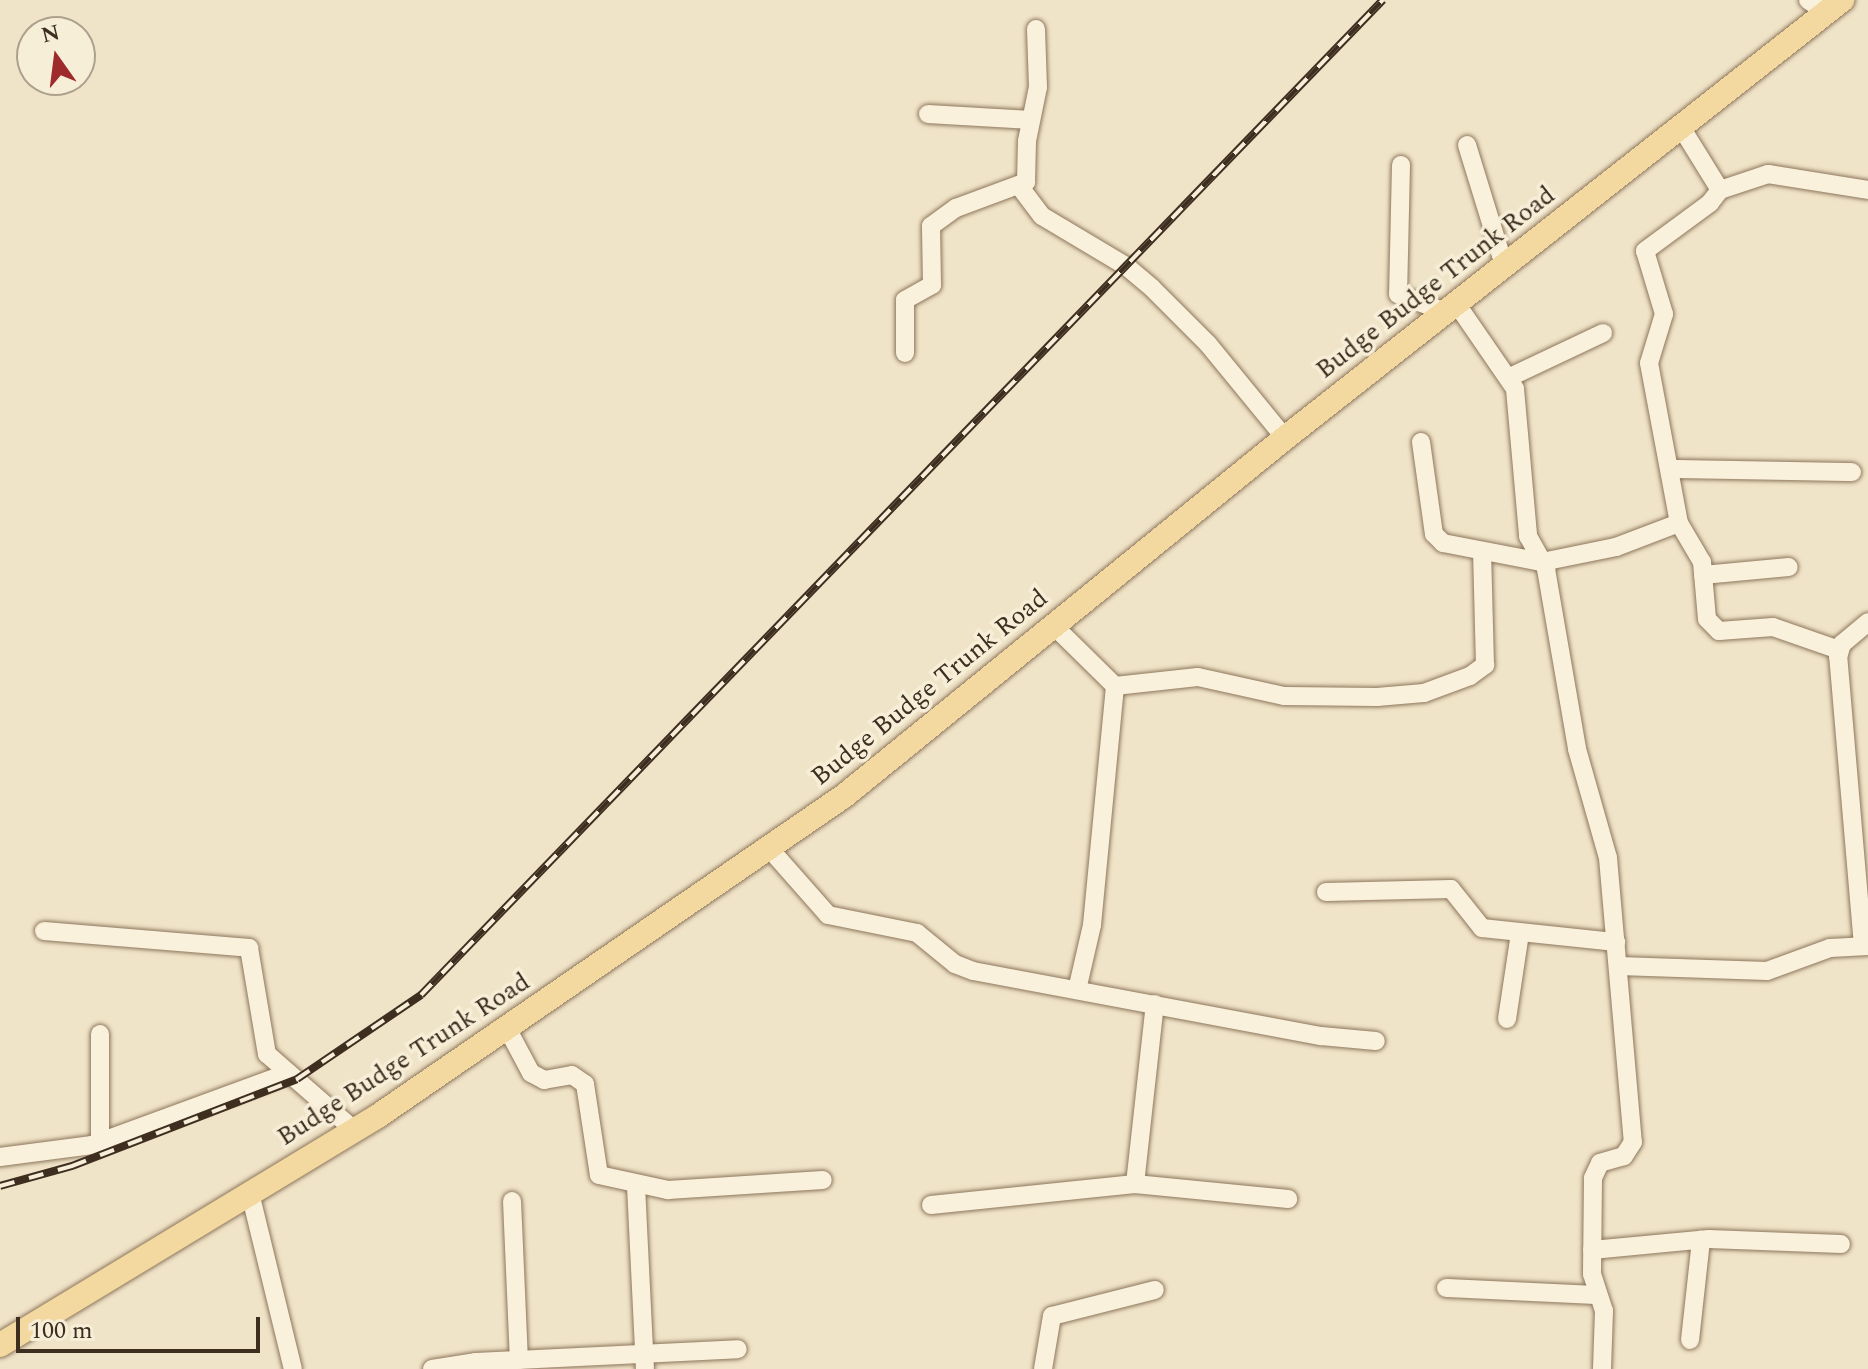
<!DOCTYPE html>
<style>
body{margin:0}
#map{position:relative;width:1868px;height:1369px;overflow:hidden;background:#f0e4c8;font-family:Spectral,serif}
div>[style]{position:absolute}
.roads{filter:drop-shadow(0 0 2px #8d765c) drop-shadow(0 0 2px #8d765c)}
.minor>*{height:18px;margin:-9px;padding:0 9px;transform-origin:9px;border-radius:9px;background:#faf1dc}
.major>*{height:24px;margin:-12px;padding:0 12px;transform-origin:12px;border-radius:12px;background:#f3d9a0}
.rail>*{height:8px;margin-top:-4px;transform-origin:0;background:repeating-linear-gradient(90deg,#f7eed8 0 15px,#3d2e20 0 30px);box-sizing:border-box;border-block:2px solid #3d2e20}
span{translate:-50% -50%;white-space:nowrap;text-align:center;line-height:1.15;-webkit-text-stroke:7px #f7eed8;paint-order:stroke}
.street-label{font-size:26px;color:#3d2e20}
.north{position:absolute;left:16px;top:16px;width:80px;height:80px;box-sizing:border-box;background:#f7eed8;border:2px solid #ada18e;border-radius:50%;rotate:346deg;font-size:22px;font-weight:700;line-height:32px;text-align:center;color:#3d2e20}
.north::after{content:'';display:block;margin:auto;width:28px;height:36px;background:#9e2a2b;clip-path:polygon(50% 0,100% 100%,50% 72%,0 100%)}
.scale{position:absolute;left:16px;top:1317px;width:244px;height:36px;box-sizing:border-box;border:4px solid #3d2e20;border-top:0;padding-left:10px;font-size:24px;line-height:28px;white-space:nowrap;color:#3d2e20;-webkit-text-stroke:6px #f7eed8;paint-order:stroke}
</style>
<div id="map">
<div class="roads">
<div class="minor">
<i style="left:1808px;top:0;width:22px;rotate:34deg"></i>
<i style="left:928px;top:114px;width:103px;rotate:3.3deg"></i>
<i style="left:1681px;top:127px;width:74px;rotate:58.2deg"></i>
<i style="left:1720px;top:190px;width:16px;rotate:128deg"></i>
<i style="left:1710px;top:203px;width:81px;rotate:143.6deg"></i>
<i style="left:1645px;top:251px;width:66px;rotate:73.2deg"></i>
<i style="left:1664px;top:314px;width:51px;rotate:107deg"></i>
<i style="left:1649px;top:363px;width:163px;rotate:79.4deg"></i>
<i style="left:1679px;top:523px;width:45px;rotate:59.5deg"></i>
<i style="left:1702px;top:562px;width:57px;rotate:85deg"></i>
<i style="left:1707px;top:619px;width:17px;rotate:45deg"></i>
<i style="left:1719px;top:631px;width:54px;rotate:-4.2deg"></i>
<i style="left:1773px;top:627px;width:70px;rotate:19.2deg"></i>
<i style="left:1467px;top:145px;width:126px;rotate:72.9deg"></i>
<i style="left:1401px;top:165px;width:129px;rotate:91.3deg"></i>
<i style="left:1398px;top:294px;width:50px;rotate:21deg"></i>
<i style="left:1020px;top:187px;width:36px;rotate:53deg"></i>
<i style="left:1042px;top:216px;width:98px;rotate:30.8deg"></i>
<i style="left:1126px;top:266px;width:34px;rotate:40deg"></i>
<i style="left:1152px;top:288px;width:79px;rotate:45deg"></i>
<i style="left:1208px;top:344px;width:122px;rotate:50.7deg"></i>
<i style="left:1720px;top:190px;width:51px;rotate:-18.4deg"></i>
<i style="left:1768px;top:174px;width:101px;rotate:9.1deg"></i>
<i style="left:1456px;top:303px;width:104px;rotate:55.5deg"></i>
<i style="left:1515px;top:389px;width:148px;rotate:84.9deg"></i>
<i style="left:1528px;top:536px;width:38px;rotate:61deg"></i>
<i style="left:1546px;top:569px;width:183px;rotate:80.2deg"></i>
<i style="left:1577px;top:749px;width:113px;rotate:74.1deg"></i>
<i style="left:1608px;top:858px;width:285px;rotate:85deg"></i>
<i style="left:1633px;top:1142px;width:17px;rotate:123deg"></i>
<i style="left:1624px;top:1156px;width:25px;rotate:164deg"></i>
<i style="left:1600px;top:1163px;width:17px;rotate:115deg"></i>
<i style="left:1593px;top:1178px;width:96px;rotate:90.6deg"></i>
<i style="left:1592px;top:1274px;width:39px;rotate:72deg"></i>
<i style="left:1604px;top:1311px;width:58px;rotate:92deg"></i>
<i style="left:905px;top:353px;width:53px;rotate:-90deg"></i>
<i style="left:905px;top:300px;width:31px;rotate:-29deg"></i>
<i style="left:932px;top:285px;width:59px;rotate:-91deg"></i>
<i style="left:931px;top:226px;width:31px;rotate:-36deg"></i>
<i style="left:956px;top:208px;width:75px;rotate:-20.4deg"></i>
<i style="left:1026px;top:182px;width:41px;rotate:-88.6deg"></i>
<i style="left:1027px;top:141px;width:55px;rotate:-78.5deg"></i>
<i style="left:1038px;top:87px;width:58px;rotate:-92deg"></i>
<i style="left:1510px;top:377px;width:103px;rotate:-25.3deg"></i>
<i style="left:1421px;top:442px;width:93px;rotate:82deg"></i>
<i style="left:1434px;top:534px;width:13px;rotate:45deg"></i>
<i style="left:1443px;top:543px;width:101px;rotate:10.9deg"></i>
<i style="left:1542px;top:562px;width:76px;rotate:-11.5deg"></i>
<i style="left:1616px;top:547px;width:67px;rotate:-20.9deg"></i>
<i style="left:1672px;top:469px;width:180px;rotate:1deg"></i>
<i style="left:1703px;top:575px;width:86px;rotate:-5.3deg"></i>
<i style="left:1054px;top:626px;width:86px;rotate:44.5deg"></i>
<i style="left:769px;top:848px;width:89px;rotate:48.6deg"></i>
<i style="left:828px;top:915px;width:91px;rotate:11.4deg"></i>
<i style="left:917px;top:933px;width:49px;rotate:39.2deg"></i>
<i style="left:955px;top:964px;width:19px;rotate:21deg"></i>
<i style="left:973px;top:971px;width:354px;rotate:10.6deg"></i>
<i style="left:1321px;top:1036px;width:55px;rotate:5.2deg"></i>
<i style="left:1326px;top:892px;width:125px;rotate:-1.4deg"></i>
<i style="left:1451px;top:889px;width:50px;rotate:51.5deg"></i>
<i style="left:1482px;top:928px;width:135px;rotate:6deg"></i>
<i style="left:44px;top:931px;width:206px;rotate:4.7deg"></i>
<i style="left:249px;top:948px;width:108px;rotate:80.4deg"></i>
<i style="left:267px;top:1054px;width:116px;rotate:41.1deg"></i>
<i style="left:1863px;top:946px;width:290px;rotate:-94.9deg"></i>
<i style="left:1838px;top:657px;width:14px;rotate:-73deg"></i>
<i style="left:1842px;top:644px;width:34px;rotate:-40deg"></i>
<i style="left:1619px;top:966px;width:148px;rotate:1.9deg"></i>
<i style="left:1767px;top:971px;width:67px;rotate:-20.1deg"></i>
<i style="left:1830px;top:948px;width:38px;rotate:-3deg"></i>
<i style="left:1077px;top:990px;width:67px;rotate:-77deg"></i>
<i style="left:1092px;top:925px;width:240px;rotate:-84.5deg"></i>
<i style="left:1115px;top:686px;width:83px;rotate:-6.2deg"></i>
<i style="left:1198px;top:677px;width:88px;rotate:12.5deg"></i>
<i style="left:1284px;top:696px;width:93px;rotate:0.6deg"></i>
<i style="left:1377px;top:697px;width:47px;rotate:-4.9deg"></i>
<i style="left:1424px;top:693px;width:49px;rotate:-20.3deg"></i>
<i style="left:1470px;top:676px;width:19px;rotate:-36deg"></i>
<i style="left:1485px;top:665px;width:113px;rotate:-91.5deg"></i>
<i style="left:1507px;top:1019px;width:87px;rotate:-81.4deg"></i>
<i style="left:507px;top:1028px;width:51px;rotate:61.9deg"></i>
<i style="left:531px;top:1073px;width:15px;rotate:28deg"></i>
<i style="left:544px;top:1080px;width:28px;rotate:-10deg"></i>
<i style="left:572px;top:1075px;width:16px;rotate:35deg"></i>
<i style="left:585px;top:1084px;width:92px;rotate:81.3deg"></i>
<i style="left:599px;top:1175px;width:71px;rotate:12.3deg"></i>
<i style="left:668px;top:1190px;width:155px;rotate:-3.7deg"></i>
<i style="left:100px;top:1034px;width:108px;rotate:90deg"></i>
<i style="left:0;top:1157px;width:93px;rotate:-7.4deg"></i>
<i style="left:92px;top:1145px;width:209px;rotate:-20.2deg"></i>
<i style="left:1135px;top:1184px;width:181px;rotate:-83.7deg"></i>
<i style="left:636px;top:1186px;width:183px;rotate:87.2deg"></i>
<i style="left:250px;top:1193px;width:181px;rotate:76.3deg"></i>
<i style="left:512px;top:1201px;width:159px;rotate:87.5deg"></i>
<i style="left:931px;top:1205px;width:205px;rotate:-5.9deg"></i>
<i style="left:1135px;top:1184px;width:154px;rotate:5.6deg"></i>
<i style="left:1592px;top:1250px;width:118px;rotate:-5.4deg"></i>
<i style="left:1709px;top:1239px;width:132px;rotate:2.2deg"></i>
<i style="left:1446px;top:1288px;width:151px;rotate:2.7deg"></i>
<i style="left:1690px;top:1340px;width:101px;rotate:-83.7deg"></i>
<i style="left:432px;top:1369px;width:45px;rotate:-9deg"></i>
<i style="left:476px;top:1362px;width:262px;rotate:-2.8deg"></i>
<i style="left:1043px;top:1369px;width:54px;rotate:-80.4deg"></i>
<i style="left:1052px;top:1316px;width:106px;rotate:-14.2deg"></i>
</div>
<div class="major">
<i style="left:0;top:1345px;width:442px;rotate:-31.2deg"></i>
<i style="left:378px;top:1116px;width:565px;rotate:-34.48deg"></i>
<i style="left:844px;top:796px;width:568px;rotate:-39.07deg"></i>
<i style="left:1285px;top:438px;width:709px;rotate:-38.18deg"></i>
</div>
</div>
<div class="rail">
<i style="left:0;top:1186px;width:75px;rotate:-15.5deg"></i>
<i style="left:72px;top:1166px;width:241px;rotate:-21.1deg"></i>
<i style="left:297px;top:1079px;width:150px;rotate:-34.1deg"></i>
<i style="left:421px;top:995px;width:1384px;rotate:-45.97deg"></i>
</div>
<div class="street-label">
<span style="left:1436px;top:283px;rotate:-38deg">Budge Budge Trunk Road</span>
<span style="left:930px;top:688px;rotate:-39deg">Budge Budge Trunk Road</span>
<span style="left:404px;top:1060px;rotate:-33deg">Budge Budge Trunk Road</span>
</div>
<div class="north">N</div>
<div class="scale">100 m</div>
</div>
